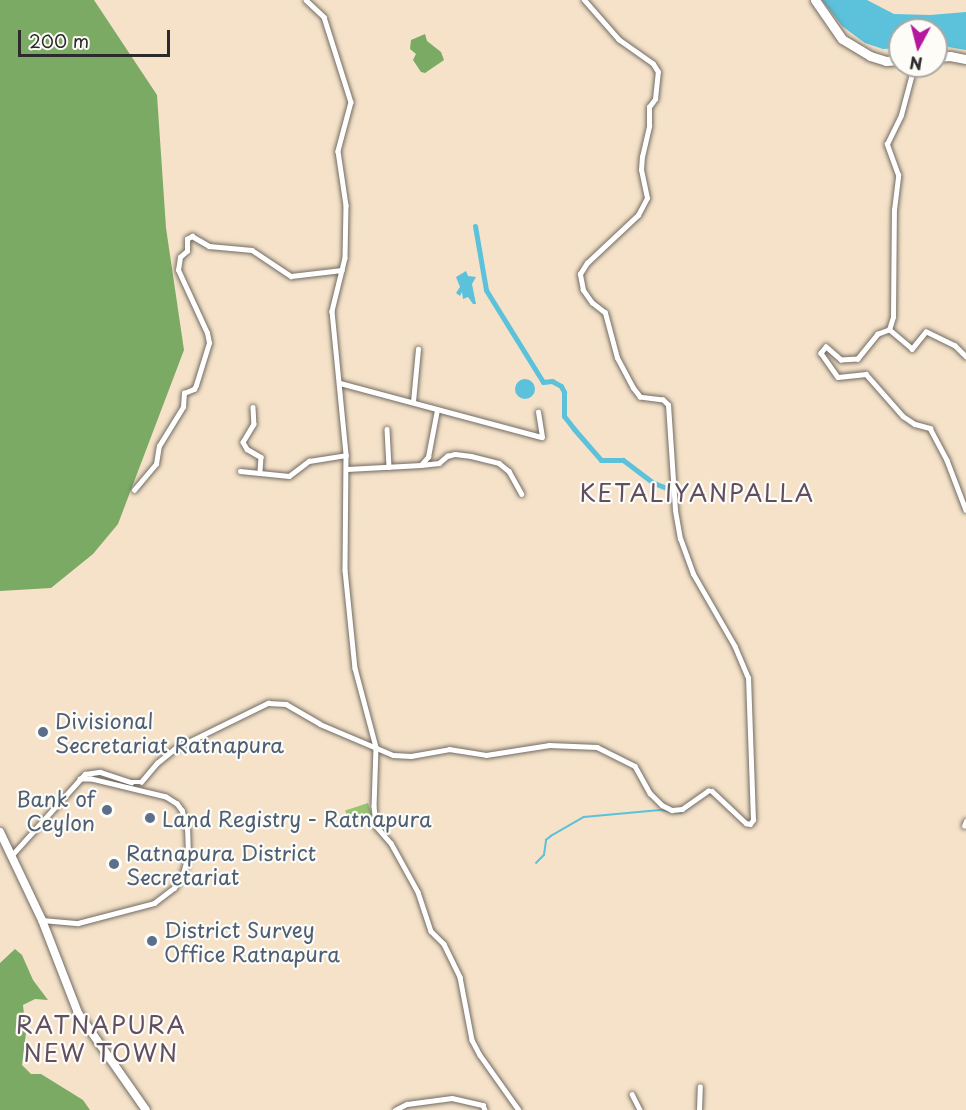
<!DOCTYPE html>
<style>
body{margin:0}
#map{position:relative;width:966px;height:1110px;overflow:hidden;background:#f5e2c9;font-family:"Playpen Sans",sans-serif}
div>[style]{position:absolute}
.green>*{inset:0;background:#99c572;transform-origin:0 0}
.forest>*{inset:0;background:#7aaa64}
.water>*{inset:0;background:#5cc1da}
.round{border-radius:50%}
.stream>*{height:1.5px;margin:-0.75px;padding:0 0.75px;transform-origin:0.75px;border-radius:0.75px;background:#5cc1da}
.canal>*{height:5px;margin:-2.5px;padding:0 2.5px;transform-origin:2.5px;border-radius:2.5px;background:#5cc1da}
.roads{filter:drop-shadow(0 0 2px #726b62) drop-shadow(0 0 2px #726b62)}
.street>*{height:4.5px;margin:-2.25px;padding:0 2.25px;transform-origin:2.25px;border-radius:2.25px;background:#fff}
.primary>*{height:8px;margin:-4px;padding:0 4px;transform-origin:4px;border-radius:4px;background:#fff}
.highway>*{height:9px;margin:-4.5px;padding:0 4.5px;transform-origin:4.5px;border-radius:4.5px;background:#fff}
.dots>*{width:16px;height:16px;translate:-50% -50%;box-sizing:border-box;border:3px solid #fdfcf7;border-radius:50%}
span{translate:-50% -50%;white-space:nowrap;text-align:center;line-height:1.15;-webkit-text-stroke:4.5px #fdfcf7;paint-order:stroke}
.service-label{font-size:21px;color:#4e5e75}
.left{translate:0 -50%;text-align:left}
.right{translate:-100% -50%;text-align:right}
.quarter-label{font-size:24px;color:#604f60;letter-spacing:1.5px}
.north{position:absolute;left:888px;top:18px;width:60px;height:60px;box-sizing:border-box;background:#fdfcf7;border:2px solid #a9a8a5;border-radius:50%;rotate:187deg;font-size:16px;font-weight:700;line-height:24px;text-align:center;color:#2b2b2b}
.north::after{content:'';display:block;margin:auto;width:21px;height:27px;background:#b5179e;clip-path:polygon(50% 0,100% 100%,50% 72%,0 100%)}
.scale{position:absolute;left:18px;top:30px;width:152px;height:27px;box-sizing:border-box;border:3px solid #2b2b2b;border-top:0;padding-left:8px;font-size:18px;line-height:21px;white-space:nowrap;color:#2b2b2b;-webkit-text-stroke:4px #fdfcf7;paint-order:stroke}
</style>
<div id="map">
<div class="green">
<i style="left:368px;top:803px;width:13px;height:24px;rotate:72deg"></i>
</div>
<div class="forest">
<i style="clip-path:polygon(0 0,94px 0,157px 95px,166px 228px,184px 350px,118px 524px,93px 554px,51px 588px,0 591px)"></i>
<i style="clip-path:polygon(425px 34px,427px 41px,441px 52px,444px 60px,425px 73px,421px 72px,413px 60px,416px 54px,410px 49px,411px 40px)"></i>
<i style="clip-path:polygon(15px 949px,22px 955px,33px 980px,48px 1000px,35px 999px,23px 1005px,26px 1033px,22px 1065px,31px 1074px,41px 1074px,83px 1100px,90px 1110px,0 1110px,0 963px)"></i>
</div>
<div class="water">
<i style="clip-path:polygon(822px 0,867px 0,894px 14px,930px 15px,966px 12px,966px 50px,936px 45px,936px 30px,900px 30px,900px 48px,883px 49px,865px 43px,842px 26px)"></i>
<i style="clip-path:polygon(466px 271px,468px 276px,476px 277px,472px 284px,476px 304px,473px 304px,468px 297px,463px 299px,462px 292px,460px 296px,456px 293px,460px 287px,456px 277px)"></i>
<i class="round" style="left:515px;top:379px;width:20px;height:20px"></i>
</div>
<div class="stream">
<i style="left:536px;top:863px;width:11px;rotate:-45deg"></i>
<i style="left:544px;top:855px;width:15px;rotate:-82deg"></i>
<i style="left:546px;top:840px;width:6px;rotate:-39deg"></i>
<i style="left:551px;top:836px;width:38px;rotate:-30deg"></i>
<i style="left:584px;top:817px;width:76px;rotate:-5.3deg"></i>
<i style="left:660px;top:810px;width:21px;rotate:8deg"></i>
<i style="left:681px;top:813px;width:24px;rotate:-36deg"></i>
</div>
<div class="canal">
<i style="left:475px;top:226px;width:65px;rotate:80.2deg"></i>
<i style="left:486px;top:290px;width:108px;rotate:58.2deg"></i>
<i style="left:543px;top:382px;width:9px;rotate:-6deg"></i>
<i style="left:552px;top:381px;width:10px;rotate:29deg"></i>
<i style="left:561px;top:386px;width:7px;rotate:63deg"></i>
<i style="left:564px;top:392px;width:24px;rotate:90deg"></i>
<i style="left:564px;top:416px;width:16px;rotate:52deg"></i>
<i style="left:574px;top:429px;width:41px;rotate:48.9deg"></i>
<i style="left:601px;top:460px;width:22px"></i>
<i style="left:623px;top:460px;width:39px;rotate:37deg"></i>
<i style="left:654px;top:483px;width:16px;rotate:22deg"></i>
<i style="left:669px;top:489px;width:4px;rotate:-27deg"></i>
</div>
<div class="roads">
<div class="street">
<i style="left:306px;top:0;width:25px;rotate:43deg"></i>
<i style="left:324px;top:17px;width:89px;rotate:72.4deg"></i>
<i style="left:351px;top:102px;width:51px;rotate:104.9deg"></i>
<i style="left:338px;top:151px;width:55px;rotate:81.6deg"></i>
<i style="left:346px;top:205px;width:53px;rotate:91.1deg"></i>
<i style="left:345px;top:258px;width:55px;rotate:103.8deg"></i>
<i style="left:332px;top:311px;width:145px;rotate:84.4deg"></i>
<i style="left:346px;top:455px;width:115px;rotate:90.5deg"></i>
<i style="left:345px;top:570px;width:99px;rotate:84.2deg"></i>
<i style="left:355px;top:668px;width:82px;rotate:75.1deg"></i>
<i style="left:376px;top:747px;width:59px;rotate:91.9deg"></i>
<i style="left:374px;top:806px;width:20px;rotate:84deg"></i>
<i style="left:376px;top:826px;width:23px;rotate:49deg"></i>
<i style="left:391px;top:843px;width:56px;rotate:61.1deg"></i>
<i style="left:418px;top:892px;width:41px;rotate:71.6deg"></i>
<i style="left:431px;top:931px;width:18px;rotate:45deg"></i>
<i style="left:444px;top:944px;width:37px;rotate:64deg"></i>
<i style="left:460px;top:977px;width:64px;rotate:79.2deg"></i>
<i style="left:472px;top:1040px;width:17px;rotate:62deg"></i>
<i style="left:480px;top:1055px;width:67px;rotate:54.7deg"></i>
<i style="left:889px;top:330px;width:14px;rotate:-73deg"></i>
<i style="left:893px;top:317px;width:107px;rotate:-89.5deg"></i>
<i style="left:894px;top:210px;width:35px;rotate:-83deg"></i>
<i style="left:898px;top:175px;width:33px;rotate:-110deg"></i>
<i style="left:887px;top:144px;width:32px;rotate:-64deg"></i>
<i style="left:901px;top:115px;width:51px;rotate:-75.1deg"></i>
<i style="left:966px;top:357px;width:16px;rotate:-135deg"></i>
<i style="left:955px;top:346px;width:32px;rotate:-154deg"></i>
<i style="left:926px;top:332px;width:22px;rotate:129deg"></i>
<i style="left:912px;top:349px;width:30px;rotate:-140deg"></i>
<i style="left:889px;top:330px;width:12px;rotate:160deg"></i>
<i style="left:878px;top:334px;width:32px;rotate:129deg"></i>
<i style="left:858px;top:359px;width:17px;rotate:177deg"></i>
<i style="left:841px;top:360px;width:20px;rotate:-139deg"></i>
<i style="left:826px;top:347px;width:8px;rotate:130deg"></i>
<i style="left:821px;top:353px;width:29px;rotate:55deg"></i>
<i style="left:838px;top:377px;width:28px;rotate:-6deg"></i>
<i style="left:866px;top:374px;width:56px;rotate:48.6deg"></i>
<i style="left:903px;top:416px;width:14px;rotate:34deg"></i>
<i style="left:915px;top:424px;width:16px;rotate:15deg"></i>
<i style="left:930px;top:428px;width:36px;rotate:62deg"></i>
<i style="left:947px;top:460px;width:53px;rotate:69.2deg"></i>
<i style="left:340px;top:383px;width:209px;rotate:15deg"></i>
<i style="left:542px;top:437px;width:25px;rotate:-99deg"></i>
<i style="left:413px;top:402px;width:53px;rotate:-84.6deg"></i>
<i style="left:253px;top:407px;width:17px;rotate:87deg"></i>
<i style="left:254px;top:424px;width:21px;rotate:121deg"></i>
<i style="left:243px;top:442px;width:8px;rotate:60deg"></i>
<i style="left:247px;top:449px;width:16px;rotate:30deg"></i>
<i style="left:261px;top:457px;width:16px;rotate:94deg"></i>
<i style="left:387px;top:429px;width:38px;rotate:87deg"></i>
<i style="left:421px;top:465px;width:11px;rotate:-49deg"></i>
<i style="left:428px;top:457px;width:48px;rotate:-79.2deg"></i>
<i style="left:347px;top:469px;width:74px;rotate:-3.1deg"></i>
<i style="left:421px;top:465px;width:18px;rotate:-6deg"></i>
<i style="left:439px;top:463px;width:11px;rotate:-41deg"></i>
<i style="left:447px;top:456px;width:8px;rotate:-14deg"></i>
<i style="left:455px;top:454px;width:16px;rotate:7deg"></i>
<i style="left:471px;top:456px;width:29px;rotate:14deg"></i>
<i style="left:499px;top:463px;width:13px;rotate:39deg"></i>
<i style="left:509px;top:471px;width:26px;rotate:61deg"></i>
<i style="left:240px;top:471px;width:49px;rotate:5.8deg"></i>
<i style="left:289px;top:476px;width:25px;rotate:-37deg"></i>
<i style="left:309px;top:461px;width:37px;rotate:-9deg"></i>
<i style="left:134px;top:490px;width:34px;rotate:-50deg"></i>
<i style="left:156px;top:464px;width:18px;rotate:-81deg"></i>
<i style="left:159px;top:446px;width:46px;rotate:-58.4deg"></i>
<i style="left:183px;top:407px;width:14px;rotate:-86deg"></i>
<i style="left:184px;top:393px;width:11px;rotate:-22deg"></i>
<i style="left:194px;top:389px;width:4px;rotate:-63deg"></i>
<i style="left:196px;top:385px;width:44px;rotate:-72.8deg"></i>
<i style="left:209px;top:343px;width:10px;rotate:-101deg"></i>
<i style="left:207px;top:333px;width:69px;rotate:-114.7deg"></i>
<i style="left:178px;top:270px;width:13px;rotate:-81deg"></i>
<i style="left:180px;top:257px;width:9px;rotate:-41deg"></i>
<i style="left:187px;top:251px;width:12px;rotate:-90deg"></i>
<i style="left:187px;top:239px;width:6px;rotate:-31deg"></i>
<i style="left:192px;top:236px;width:20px;rotate:30deg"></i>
<i style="left:209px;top:246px;width:43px;rotate:5.3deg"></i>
<i style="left:252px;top:250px;width:47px;rotate:33.7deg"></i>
<i style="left:291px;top:276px;width:51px;rotate:-6.7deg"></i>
<i style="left:964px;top:826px;width:5px;rotate:-68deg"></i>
<i style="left:12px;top:855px;width:109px;rotate:-48deg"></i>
<i style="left:85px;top:774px;width:15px;rotate:-8deg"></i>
<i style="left:100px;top:772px;width:33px;rotate:18deg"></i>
<i style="left:131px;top:782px;width:10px"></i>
<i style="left:141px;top:782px;width:25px;rotate:-50deg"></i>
<i style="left:157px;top:763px;width:22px;rotate:-39deg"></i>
<i style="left:174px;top:749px;width:105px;rotate:-26.1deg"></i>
<i style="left:268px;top:703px;width:18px;rotate:3deg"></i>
<i style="left:286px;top:704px;width:39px;rotate:30deg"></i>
<i style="left:320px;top:724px;width:79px;rotate:23deg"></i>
<i style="left:393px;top:755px;width:18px;rotate:3deg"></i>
<i style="left:411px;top:756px;width:39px;rotate:-10deg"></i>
<i style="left:449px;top:749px;width:37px;rotate:9deg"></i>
<i style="left:486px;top:755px;width:64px;rotate:-9deg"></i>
<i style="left:549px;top:745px;width:48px;rotate:2.4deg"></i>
<i style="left:597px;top:747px;width:42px;rotate:26.6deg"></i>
<i style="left:635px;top:766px;width:31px;rotate:61deg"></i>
<i style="left:650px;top:793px;width:17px;rotate:45deg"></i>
<i style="left:662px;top:805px;width:11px;rotate:27deg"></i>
<i style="left:672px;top:810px;width:10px;rotate:-6deg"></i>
<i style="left:682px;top:809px;width:32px;rotate:-35deg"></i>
<i style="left:708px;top:791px;width:4px"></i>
<i style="left:712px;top:791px;width:47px;rotate:43.3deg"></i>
<i style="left:746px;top:823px;width:4px;rotate:14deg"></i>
<i style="left:750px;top:824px;width:5px;rotate:-53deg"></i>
<i style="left:753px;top:820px;width:142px;rotate:-92deg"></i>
<i style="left:748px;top:678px;width:34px;rotate:-113deg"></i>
<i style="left:735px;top:647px;width:84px;rotate:-119.9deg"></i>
<i style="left:693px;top:574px;width:37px;rotate:-110deg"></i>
<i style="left:680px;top:539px;width:29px;rotate:-100deg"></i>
<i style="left:675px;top:510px;width:105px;rotate:-93.8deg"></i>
<i style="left:668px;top:405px;width:7px;rotate:-135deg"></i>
<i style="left:663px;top:400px;width:23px;rotate:-173deg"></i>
<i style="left:640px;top:397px;width:11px;rotate:-128deg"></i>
<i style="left:633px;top:388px;width:34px;rotate:-118deg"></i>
<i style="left:617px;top:358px;width:47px;rotate:-104.9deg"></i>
<i style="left:605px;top:313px;width:16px;rotate:-142deg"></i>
<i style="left:592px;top:303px;width:16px;rotate:-125deg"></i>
<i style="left:583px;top:290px;width:16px;rotate:-101deg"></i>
<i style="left:580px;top:274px;width:13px;rotate:-58deg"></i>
<i style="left:587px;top:263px;width:70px;rotate:-43.3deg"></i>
<i style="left:638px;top:215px;width:19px;rotate:-62deg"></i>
<i style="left:647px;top:198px;width:29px;rotate:-102deg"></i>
<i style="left:641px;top:170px;width:13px;rotate:-86deg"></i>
<i style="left:642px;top:157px;width:32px;rotate:-77deg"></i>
<i style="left:649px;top:126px;width:19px;rotate:-90deg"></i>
<i style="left:649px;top:107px;width:10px;rotate:-53deg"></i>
<i style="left:655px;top:99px;width:27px;rotate:-84deg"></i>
<i style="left:658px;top:72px;width:9px;rotate:-122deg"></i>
<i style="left:653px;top:64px;width:42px;rotate:-144.8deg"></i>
<i style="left:619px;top:40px;width:53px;rotate:-131.2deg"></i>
<i style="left:42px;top:920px;width:36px;rotate:5deg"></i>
<i style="left:78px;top:923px;width:79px;rotate:-14.7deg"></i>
<i style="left:154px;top:903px;width:25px;rotate:-37deg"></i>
<i style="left:174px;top:888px;width:17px;rotate:-59deg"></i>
<i style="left:183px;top:873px;width:19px;rotate:-74deg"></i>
<i style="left:188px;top:855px;width:25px;rotate:-92deg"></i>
<i style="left:187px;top:830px;width:20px;rotate:-105deg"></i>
<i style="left:182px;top:811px;width:9px;rotate:-126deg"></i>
<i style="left:177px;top:804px;width:13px;rotate:-148deg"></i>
<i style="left:166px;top:797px;width:77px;rotate:-166.5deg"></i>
<i style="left:91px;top:779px;width:11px;rotate:180deg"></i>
<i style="left:632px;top:1094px;width:18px;rotate:63deg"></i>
<i style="left:395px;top:1110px;width:13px;rotate:-27deg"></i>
<i style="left:407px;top:1104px;width:45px;rotate:-7.6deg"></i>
<i style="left:452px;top:1098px;width:32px;rotate:13deg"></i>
<i style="left:483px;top:1105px;width:5px;rotate:68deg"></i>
<i style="left:699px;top:1110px;width:23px;rotate:-88deg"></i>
</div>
<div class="primary">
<i style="left:0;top:832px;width:98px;rotate:64.5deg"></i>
<i style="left:42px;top:920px;width:100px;rotate:68.8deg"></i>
<i style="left:78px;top:1013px;width:118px;rotate:55deg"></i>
</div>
<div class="highway">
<i style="left:815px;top:0;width:47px;rotate:55.3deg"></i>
<i style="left:842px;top:39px;width:33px;rotate:31deg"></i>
<i style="left:870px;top:56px;width:17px;rotate:17deg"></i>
<i style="left:886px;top:61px;width:14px;rotate:-4deg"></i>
<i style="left:936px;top:57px;width:14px;rotate:-4deg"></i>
<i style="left:950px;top:56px;width:16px;rotate:11deg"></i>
</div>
</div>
<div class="dots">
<i style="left:43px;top:732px;background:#5c6f8a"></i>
<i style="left:107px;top:810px;background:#5c6f8a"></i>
<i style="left:150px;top:818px;background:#5c6f8a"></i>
<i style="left:114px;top:864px;background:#5c6f8a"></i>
<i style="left:152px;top:941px;background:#5c6f8a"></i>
</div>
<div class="service-label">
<span class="left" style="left:55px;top:732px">Divisional<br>Secretariat Ratnapura</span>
<span class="right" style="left:95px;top:810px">Bank of<br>Ceylon</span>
<span class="left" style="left:162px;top:818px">Land Registry - Ratnapura</span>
<span class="left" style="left:126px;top:864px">Ratnapura District<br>Secretariat</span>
<span class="left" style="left:164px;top:941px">District Survey<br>Office Ratnapura</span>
</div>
<div class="quarter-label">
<span style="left:697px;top:493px">KETALIYANPALLA</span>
<span style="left:101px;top:1039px">RATNAPURA<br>NEW TOWN</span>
</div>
<div class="north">N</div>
<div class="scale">200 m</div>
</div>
